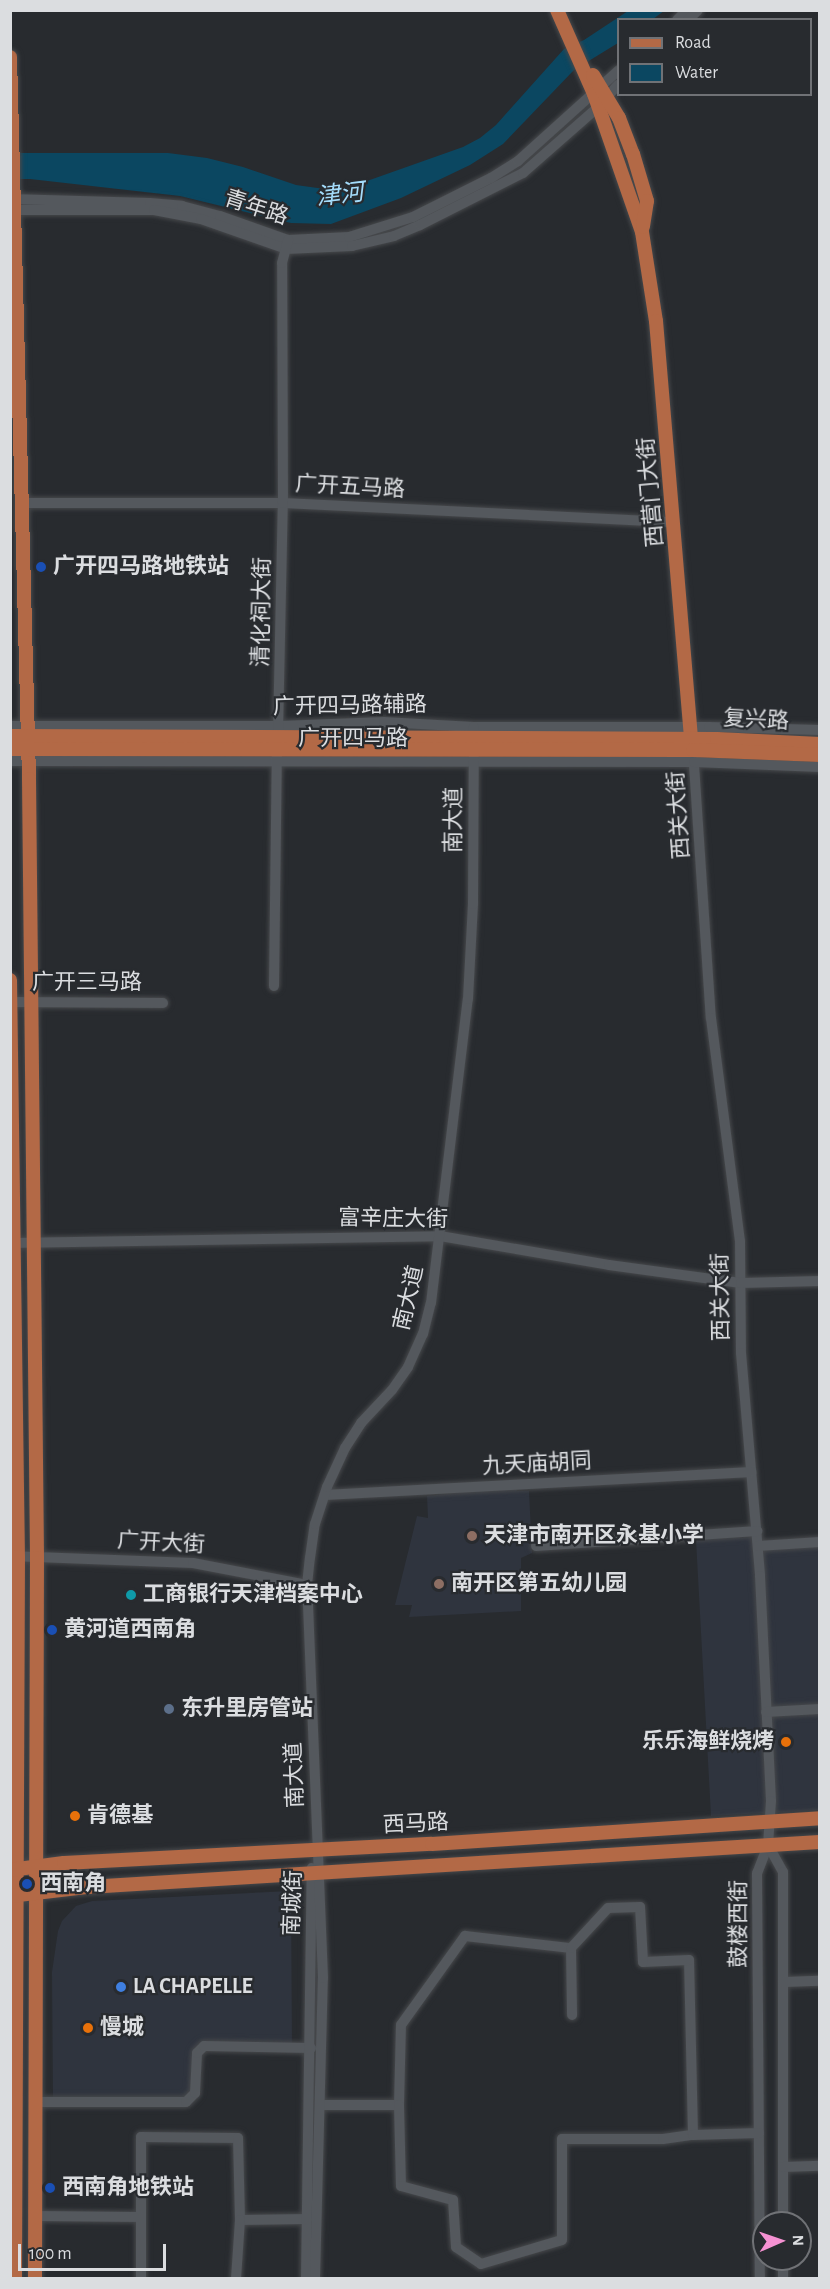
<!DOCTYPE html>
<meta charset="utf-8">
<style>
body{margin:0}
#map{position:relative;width:830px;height:2289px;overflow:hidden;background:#282b2f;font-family:"Alegreya Sans","Noto Sans SC",sans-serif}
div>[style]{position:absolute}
.built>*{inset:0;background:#2f343e}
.water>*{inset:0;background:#0b4761}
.roads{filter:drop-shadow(0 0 2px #46484b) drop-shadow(0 0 2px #46484b)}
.minor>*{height:10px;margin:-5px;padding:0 5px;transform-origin:5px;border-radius:5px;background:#54585d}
.major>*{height:14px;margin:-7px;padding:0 7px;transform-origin:7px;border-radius:7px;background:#b36946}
.dots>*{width:16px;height:16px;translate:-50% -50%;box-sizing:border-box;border:3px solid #282b2f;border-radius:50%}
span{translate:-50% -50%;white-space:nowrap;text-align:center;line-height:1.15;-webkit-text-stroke:4.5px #282b2f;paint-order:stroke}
.street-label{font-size:22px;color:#dbdde0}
.poi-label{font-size:22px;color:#dbdde0;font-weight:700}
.left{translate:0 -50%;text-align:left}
.right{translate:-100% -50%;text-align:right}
.water-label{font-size:24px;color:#a4dcfb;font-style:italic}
.frame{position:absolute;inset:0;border:12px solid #dbdde0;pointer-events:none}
.legend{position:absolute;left:617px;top:18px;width:195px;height:78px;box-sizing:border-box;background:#282b2f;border:2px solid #707276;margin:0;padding:8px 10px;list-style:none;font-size:18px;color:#dbdde0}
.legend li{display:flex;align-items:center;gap:12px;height:30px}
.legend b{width:30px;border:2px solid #707276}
.north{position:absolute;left:752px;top:2211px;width:60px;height:60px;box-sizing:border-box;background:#282b2f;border:2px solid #707276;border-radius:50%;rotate:88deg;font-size:16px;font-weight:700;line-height:24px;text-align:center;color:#dbdde0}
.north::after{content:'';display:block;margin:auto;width:21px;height:27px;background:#f591d2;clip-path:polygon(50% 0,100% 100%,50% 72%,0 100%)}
.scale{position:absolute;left:18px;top:2244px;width:148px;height:27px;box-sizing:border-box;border:3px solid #dbdde0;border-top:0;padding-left:8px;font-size:18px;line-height:21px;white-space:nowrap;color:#dbdde0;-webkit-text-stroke:4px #282b2f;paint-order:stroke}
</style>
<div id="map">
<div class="built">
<i style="clip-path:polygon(516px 1487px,517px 1491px,529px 1491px,532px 1553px,521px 1558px,521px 1611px,409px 1617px,412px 1605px,395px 1605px,417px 1516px,428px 1518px,427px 1496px)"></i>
<i style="clip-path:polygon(752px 1537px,774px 1548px,819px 1546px,819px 1810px,711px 1816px,696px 1540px)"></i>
<i style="clip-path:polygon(291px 1891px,292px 2046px,195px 2050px,192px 2099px,53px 2098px,52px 1972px,58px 1931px,62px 1921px,76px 1906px,92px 1901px)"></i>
</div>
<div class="water">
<i style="clip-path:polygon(628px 11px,664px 11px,653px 19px,618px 20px,618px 43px,574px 70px,503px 144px,470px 165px,401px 198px,331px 224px,291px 223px,180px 196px,30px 179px,11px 179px,10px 153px,168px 153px,207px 158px,243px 167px,296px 185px,332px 190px,350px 187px,463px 147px,480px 138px,496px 125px,564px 49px,584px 40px)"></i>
</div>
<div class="roads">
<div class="minor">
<i style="left:677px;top:20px;width:14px;rotate:-45deg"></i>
<i style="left:688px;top:20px;width:14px;rotate:-45deg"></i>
<i style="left:10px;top:199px;width:140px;rotate:1.6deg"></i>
<i style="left:150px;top:203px;width:32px;rotate:5deg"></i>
<i style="left:182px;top:206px;width:39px;rotate:15deg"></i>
<i style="left:220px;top:216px;width:72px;rotate:19.4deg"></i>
<i style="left:288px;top:240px;width:61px;rotate:-2.8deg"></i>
<i style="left:349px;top:237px;width:67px;rotate:-17.4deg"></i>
<i style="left:413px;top:217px;width:87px;rotate:-26.6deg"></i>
<i style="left:491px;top:178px;width:32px;rotate:-32deg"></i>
<i style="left:518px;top:161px;width:135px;rotate:-42deg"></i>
<i style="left:10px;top:210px;width:144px"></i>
<i style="left:154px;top:210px;width:48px;rotate:10.8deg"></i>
<i style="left:201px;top:219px;width:90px;rotate:19.4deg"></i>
<i style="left:286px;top:249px;width:66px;rotate:-2.6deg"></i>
<i style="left:352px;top:246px;width:43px;rotate:-13.4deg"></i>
<i style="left:394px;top:236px;width:28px;rotate:-23deg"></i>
<i style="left:420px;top:225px;width:115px;rotate:-26.8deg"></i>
<i style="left:523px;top:173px;width:100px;rotate:-41.3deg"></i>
<i style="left:598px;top:107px;width:30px;rotate:-48deg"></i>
<i style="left:23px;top:503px;width:260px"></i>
<i style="left:283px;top:503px;width:392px;rotate:2.8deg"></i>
<i style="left:10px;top:726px;width:269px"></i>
<i style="left:279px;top:726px;width:105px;rotate:-2.2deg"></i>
<i style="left:384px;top:722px;width:90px;rotate:3.2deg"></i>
<i style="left:474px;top:727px;width:235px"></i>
<i style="left:709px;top:727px;width:111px;rotate:1.5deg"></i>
<i style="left:278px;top:733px;width:230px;rotate:-88.8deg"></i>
<i style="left:283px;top:503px;width:240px;rotate:-90.2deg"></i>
<i style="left:282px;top:263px;width:24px;rotate:-75deg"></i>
<i style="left:693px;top:750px;width:269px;rotate:86.2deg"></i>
<i style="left:711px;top:1018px;width:225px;rotate:82.6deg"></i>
<i style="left:740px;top:1241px;width:112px;rotate:89.5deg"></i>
<i style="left:741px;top:1353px;width:224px;rotate:85.1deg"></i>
<i style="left:760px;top:1576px;width:225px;rotate:87.2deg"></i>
<i style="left:771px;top:1801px;width:44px;rotate:93.9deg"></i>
<i style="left:768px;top:1845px;width:30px;rotate:111deg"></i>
<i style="left:757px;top:1873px;width:405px;rotate:89.6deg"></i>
<i style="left:10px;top:761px;width:684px;rotate:0.08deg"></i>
<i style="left:694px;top:762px;width:126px;rotate:2.3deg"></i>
<i style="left:274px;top:986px;width:231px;rotate:-89.3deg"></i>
<i style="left:10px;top:1002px;width:153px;rotate:0.4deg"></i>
<i style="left:10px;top:1243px;width:430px;rotate:-0.9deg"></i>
<i style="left:440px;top:1236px;width:171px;rotate:9.7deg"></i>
<i style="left:609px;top:1265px;width:133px;rotate:7.8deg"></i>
<i style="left:741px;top:1283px;width:79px;rotate:-1.5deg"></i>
<i style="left:325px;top:1495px;width:427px;rotate:-3.1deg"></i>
<i style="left:536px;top:1546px;width:222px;rotate:-3.9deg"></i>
<i style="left:758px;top:1546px;width:62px;rotate:-3.7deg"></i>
<i style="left:10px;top:1556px;width:183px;rotate:2.2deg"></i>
<i style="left:193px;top:1563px;width:116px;rotate:10.9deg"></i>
<i style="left:766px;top:1712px;width:54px;rotate:-3.2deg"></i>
<i style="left:768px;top:1845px;width:31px;rotate:61deg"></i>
<i style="left:783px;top:1872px;width:351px;rotate:90deg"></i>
<i style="left:783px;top:1982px;width:37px;rotate:-2deg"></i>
<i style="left:35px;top:2102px;width:151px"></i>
<i style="left:186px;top:2102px;width:13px;rotate:-45deg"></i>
<i style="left:195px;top:2093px;width:40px;rotate:-87.1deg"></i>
<i style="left:197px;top:2053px;width:10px;rotate:-45deg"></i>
<i style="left:204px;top:2046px;width:107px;rotate:1.1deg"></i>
<i style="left:320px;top:2105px;width:79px"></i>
<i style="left:399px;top:2105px;width:80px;rotate:-88.6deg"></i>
<i style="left:401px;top:2025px;width:110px;rotate:-54.3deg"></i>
<i style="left:465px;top:1936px;width:107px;rotate:6.5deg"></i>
<i style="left:571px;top:1948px;width:67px;rotate:89.1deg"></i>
<i style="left:399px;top:2105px;width:81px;rotate:88.6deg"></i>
<i style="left:401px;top:2186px;width:54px;rotate:15.1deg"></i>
<i style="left:453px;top:2200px;width:47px;rotate:86.3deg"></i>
<i style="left:456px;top:2247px;width:30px;rotate:34deg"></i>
<i style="left:481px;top:2264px;width:84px;rotate:-16.5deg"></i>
<i style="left:562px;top:2240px;width:101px;rotate:-90deg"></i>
<i style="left:562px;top:2139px;width:101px"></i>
<i style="left:663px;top:2139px;width:30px;rotate:-8deg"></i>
<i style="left:693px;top:2135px;width:175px;rotate:-91.3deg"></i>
<i style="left:689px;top:1960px;width:46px;rotate:177.5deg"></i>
<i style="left:643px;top:1962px;width:55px;rotate:-93.1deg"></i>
<i style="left:640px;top:1907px;width:32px;rotate:178deg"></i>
<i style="left:608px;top:1908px;width:54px;rotate:132.8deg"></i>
<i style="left:693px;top:2135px;width:66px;rotate:-1.7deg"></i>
<i style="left:783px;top:2167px;width:37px;rotate:-2deg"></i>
<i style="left:35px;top:2216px;width:106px;rotate:0.5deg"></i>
<i style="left:240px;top:2220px;width:67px;rotate:-0.9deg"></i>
<i style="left:141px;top:2278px;width:141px;rotate:-90deg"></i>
<i style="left:141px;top:2137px;width:97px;rotate:0.6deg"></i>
<i style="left:238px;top:2138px;width:82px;rotate:88.6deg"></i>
<i style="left:240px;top:2220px;width:58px;rotate:93.9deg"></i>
<i style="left:306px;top:2278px;width:410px;rotate:-89.2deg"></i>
<i style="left:315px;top:2278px;width:300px;rotate:-88.5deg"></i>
<i style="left:323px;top:1978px;width:393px;rotate:-92.3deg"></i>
<i style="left:307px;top:1585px;width:27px;rotate:-84deg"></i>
<i style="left:310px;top:1558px;width:34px;rotate:-82deg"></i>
<i style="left:315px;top:1524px;width:39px;rotate:-72deg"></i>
<i style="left:327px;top:1487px;width:43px;rotate:-65.2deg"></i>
<i style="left:345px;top:1448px;width:30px;rotate:-57deg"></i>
<i style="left:361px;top:1423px;width:45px;rotate:-46.8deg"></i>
<i style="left:392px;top:1390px;width:28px;rotate:-55deg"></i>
<i style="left:408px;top:1367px;width:36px;rotate:-66deg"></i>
<i style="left:423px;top:1334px;width:32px;rotate:-76deg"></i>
<i style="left:431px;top:1303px;width:306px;rotate:-83.1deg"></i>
<i style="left:468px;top:999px;width:95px;rotate:-87deg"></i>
<i style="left:473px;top:904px;width:177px;rotate:-89.7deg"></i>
<i style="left:783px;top:2278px;width:19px;rotate:-90deg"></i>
</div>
<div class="major">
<i style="left:557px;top:10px;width:92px;rotate:66.2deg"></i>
<i style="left:594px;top:94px;width:146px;rotate:70.8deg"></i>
<i style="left:642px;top:232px;width:90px;rotate:81.1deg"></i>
<i style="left:656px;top:321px;width:427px;rotate:85.2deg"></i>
<i style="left:10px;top:57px;width:722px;rotate:88.49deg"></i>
<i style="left:29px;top:779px;width:779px;rotate:89.41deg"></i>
<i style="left:37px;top:1558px;width:720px;rotate:90.16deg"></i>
<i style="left:593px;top:75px;width:50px;rotate:58.8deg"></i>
<i style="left:619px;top:118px;width:39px;rotate:69deg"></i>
<i style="left:633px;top:154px;width:49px;rotate:73.4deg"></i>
<i style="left:647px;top:201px;width:26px;rotate:99deg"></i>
<i style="left:10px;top:736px;width:707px;rotate:0.24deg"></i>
<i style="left:717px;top:739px;width:103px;rotate:2.8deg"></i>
<i style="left:10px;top:749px;width:683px;rotate:0.08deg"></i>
<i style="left:693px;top:750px;width:127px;rotate:2.3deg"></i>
<i style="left:10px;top:980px;width:577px;rotate:89.21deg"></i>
<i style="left:18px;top:1557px;width:721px;rotate:90.24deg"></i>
<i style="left:10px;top:1870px;width:54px;rotate:-7.4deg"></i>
<i style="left:64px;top:1863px;width:368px;rotate:-3deg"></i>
<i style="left:432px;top:1844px;width:389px;rotate:-3.8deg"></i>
<i style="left:10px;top:1896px;width:79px;rotate:-6.6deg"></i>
<i style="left:88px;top:1887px;width:733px;rotate:-3.52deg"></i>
</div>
</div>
<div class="dots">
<i style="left:41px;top:567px;background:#1a4fb4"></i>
<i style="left:472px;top:1536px;background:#8d6e63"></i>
<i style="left:439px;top:1584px;background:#8d6e63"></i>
<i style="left:131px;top:1595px;background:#0f9aa8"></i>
<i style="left:52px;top:1630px;background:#1a4fb4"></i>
<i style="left:169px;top:1709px;background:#5c6f8a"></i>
<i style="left:786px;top:1742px;background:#e8710a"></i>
<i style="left:75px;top:1816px;background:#e8710a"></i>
<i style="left:27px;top:1884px;background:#1a4fb4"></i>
<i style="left:121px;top:1987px;background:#3f7fe0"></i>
<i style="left:88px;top:2028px;background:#e8710a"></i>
<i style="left:50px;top:2188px;background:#1a4fb4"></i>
</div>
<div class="street-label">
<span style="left:256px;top:208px;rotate:18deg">青年路</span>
<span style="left:350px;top:487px;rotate:3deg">广开五马路</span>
<span style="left:651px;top:492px;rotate:-95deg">西营门大街</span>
<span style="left:262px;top:612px;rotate:-89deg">清化祠大街</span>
<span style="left:350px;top:706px;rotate:-1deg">广开四马路辅路</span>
<span style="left:756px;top:720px;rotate:3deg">复兴路</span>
<span style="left:353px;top:739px">广开四马路</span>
<span style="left:679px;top:815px;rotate:-94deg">西关大街</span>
<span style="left:454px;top:820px;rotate:-90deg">南大道</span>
<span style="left:87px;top:983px">广开三马路</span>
<span style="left:393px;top:1219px;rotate:1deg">富辛庄大街</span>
<span style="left:721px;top:1297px;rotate:-91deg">西关大街</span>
<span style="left:409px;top:1298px;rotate:-77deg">南大道</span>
<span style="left:537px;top:1464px;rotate:-3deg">九天庙胡同</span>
<span style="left:161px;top:1543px;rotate:3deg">广开大街</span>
<span style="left:295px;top:1775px;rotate:-92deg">南大道</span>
<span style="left:416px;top:1824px;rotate:-3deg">西马路</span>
<span style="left:293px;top:1903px;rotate:-88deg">南城街</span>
<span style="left:739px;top:1924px;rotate:-90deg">鼓楼西街</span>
</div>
<div class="poi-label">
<span class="left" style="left:53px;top:567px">广开四马路地铁站</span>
<span class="left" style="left:484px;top:1536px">天津市南开区永基小学</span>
<span class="left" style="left:451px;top:1584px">南开区第五幼儿园</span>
<span class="left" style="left:143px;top:1595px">工商银行天津档案中心</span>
<span class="left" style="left:64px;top:1630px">黄河道西南角</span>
<span class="left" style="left:181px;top:1709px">东升里房管站</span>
<span class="right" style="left:774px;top:1742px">乐乐海鲜烧烤</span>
<span class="left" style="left:87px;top:1816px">肯德基</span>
<span class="left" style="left:40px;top:1884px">西南角</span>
<span class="left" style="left:133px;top:1987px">LA CHAPELLE</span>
<span class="left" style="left:100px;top:2028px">慢城</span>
<span class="left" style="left:62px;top:2188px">西南角地铁站</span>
</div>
<div class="water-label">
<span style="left:340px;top:196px;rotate:-7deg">津河</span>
</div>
<div class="frame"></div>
<ul class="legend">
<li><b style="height:8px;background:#b36946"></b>Road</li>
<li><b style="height:16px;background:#0b4761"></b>Water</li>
</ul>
<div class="north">N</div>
<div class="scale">100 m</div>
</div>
